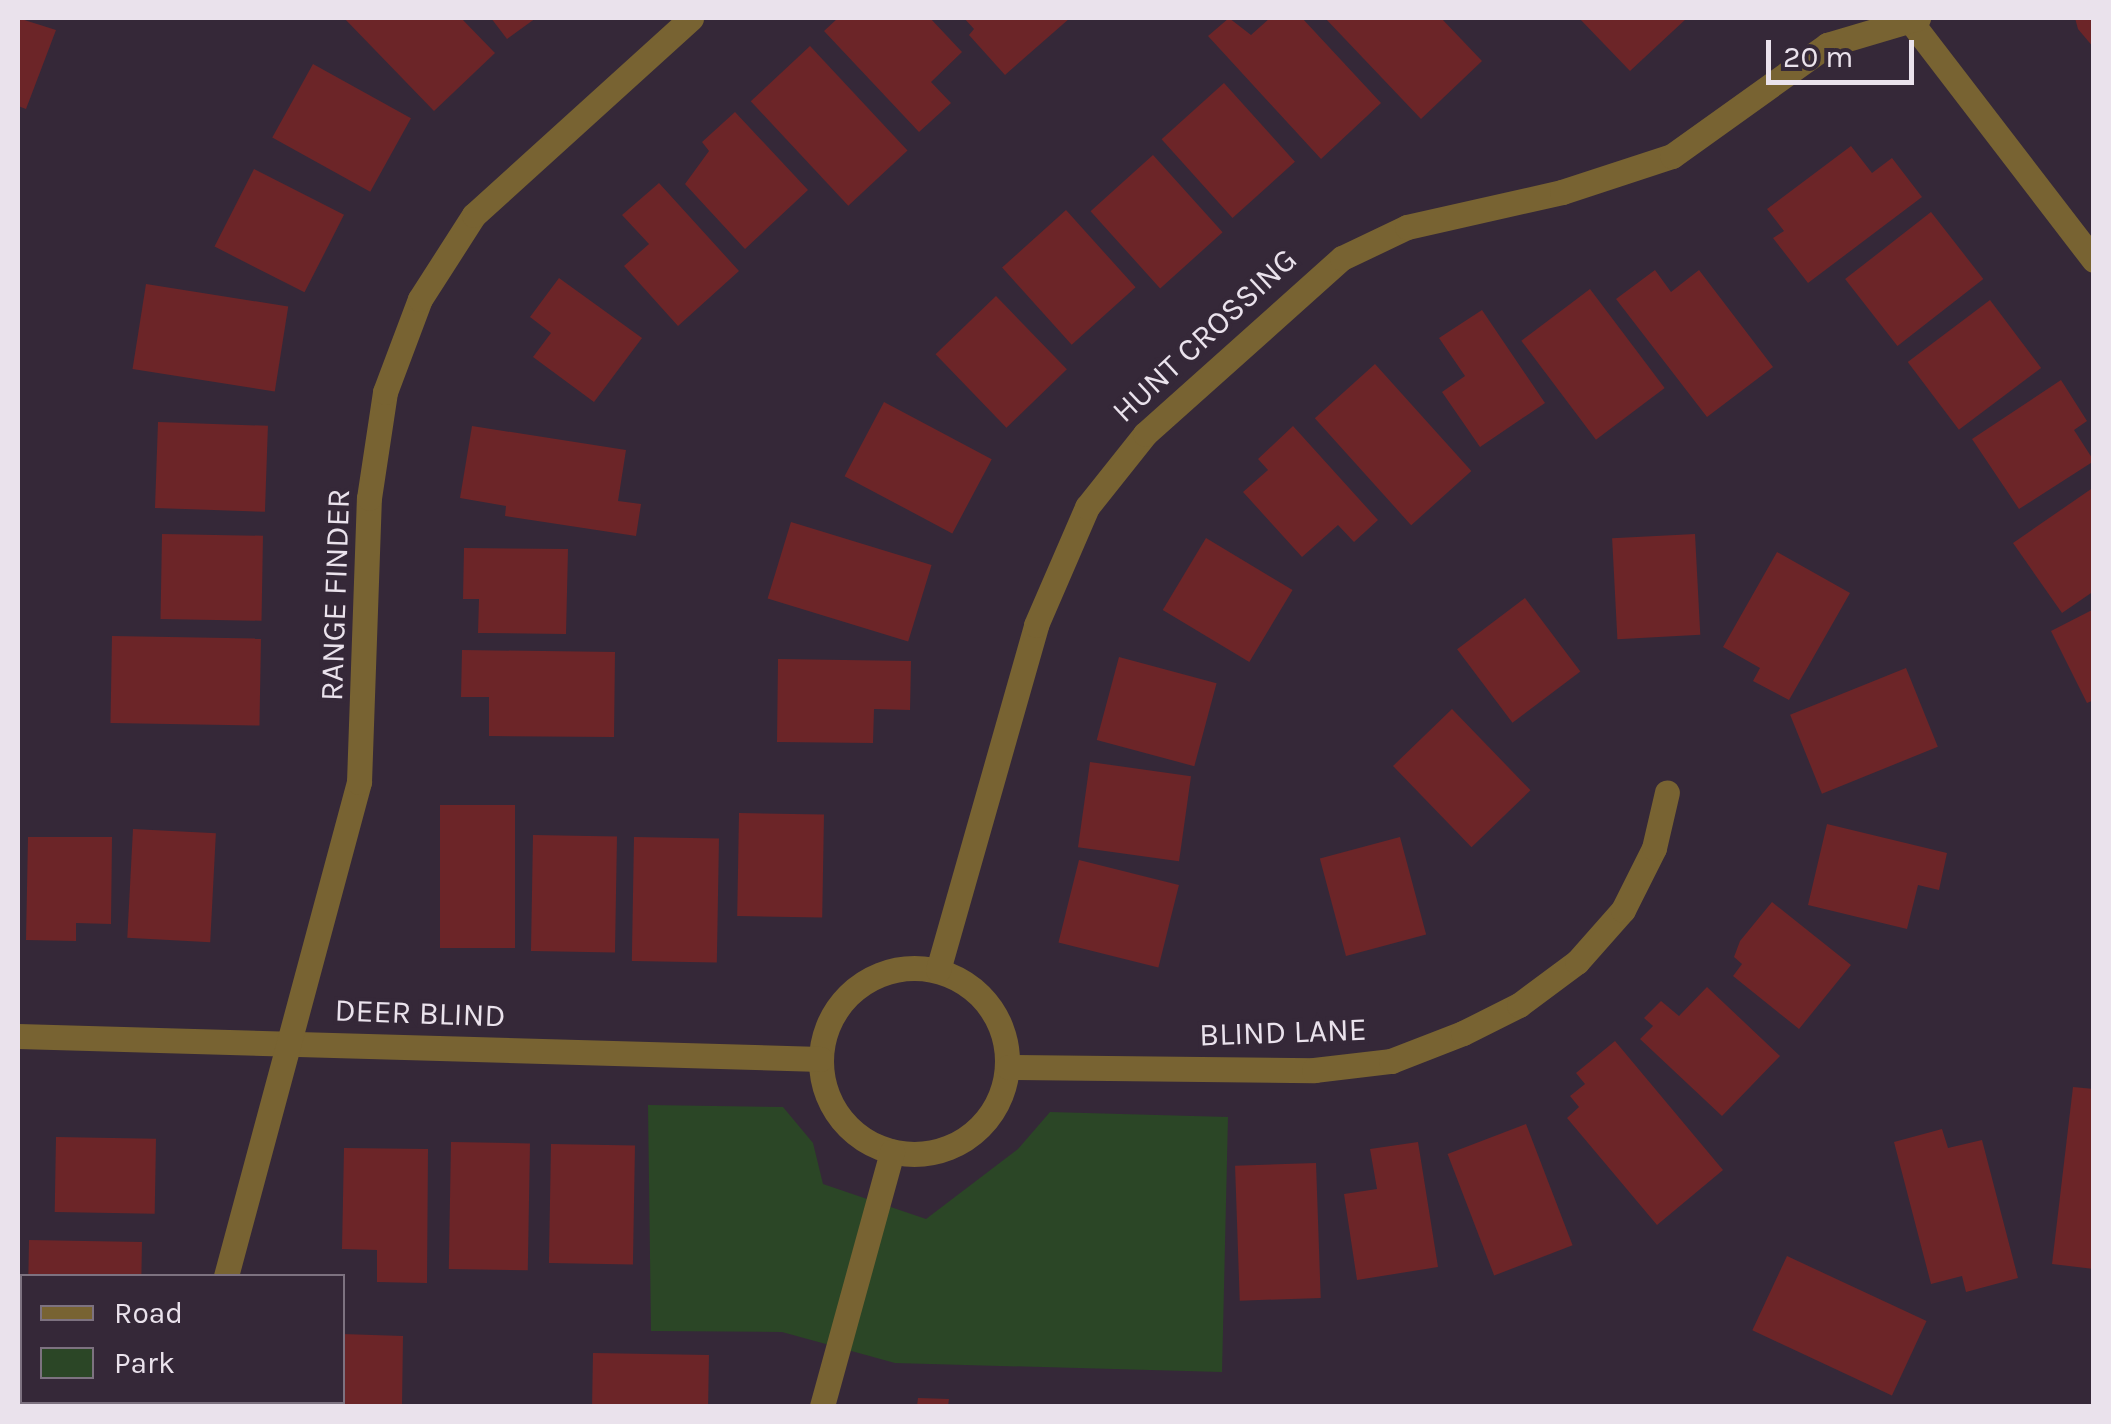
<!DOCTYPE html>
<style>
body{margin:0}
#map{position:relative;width:2111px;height:1424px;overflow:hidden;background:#352838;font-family:Karla,sans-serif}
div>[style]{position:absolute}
.green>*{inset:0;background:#2b4626}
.building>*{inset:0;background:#6c2528;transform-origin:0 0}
.minor>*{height:25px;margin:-12.5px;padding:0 12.5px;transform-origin:12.5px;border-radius:12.5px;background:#786332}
.minor>.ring{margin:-12.5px;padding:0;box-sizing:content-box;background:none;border:25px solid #786332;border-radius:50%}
span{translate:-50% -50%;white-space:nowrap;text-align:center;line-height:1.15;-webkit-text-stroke:8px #352838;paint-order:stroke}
.street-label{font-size:32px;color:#eae2ec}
.frame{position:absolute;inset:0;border:20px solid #eae2ec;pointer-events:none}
.legend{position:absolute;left:20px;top:1274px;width:325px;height:130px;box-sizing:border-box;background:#352838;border:2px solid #7d7280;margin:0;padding:12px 18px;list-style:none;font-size:30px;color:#eae2ec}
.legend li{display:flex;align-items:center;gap:20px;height:50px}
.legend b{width:50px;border:2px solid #7d7280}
.scale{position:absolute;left:1766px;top:40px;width:148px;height:45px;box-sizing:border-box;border:5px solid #eae2ec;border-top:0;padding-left:12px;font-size:30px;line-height:35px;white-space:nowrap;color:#eae2ec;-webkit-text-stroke:8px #352838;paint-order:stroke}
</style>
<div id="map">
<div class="green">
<i style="clip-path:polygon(648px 1105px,783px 1107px,813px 1143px,823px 1184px,926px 1219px,1018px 1149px,1050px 1112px,1228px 1117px,1222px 1372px,895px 1363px,782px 1332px,651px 1331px)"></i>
</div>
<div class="building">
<i style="clip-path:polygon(18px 18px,56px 30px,26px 109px,18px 106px)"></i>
<i style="clip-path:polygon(344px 18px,461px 18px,495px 53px,434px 111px)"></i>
<i style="clip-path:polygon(491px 18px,536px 18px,507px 39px)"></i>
<i style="clip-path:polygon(838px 18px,930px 18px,962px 52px,931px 82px,951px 103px,919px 132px,824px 31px)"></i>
<i style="clip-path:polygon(964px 18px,1070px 18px,1005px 75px,969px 35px,974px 29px)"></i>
<i style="clip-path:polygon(1229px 18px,1251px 35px,1270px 18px,1302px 18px,1381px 103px,1321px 159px,1208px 36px)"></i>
<i style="clip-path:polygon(1325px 18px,1441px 18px,1482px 61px,1421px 119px)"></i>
<i style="clip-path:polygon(1579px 18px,1687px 18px,1630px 71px)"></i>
<i style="clip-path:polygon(2075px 18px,2094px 18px,2094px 48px,2078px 29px)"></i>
<i style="left:810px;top:46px;width:143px;height:81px;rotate:47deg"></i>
<i style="left:313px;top:64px;width:112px;height:84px;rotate:29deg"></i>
<i style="left:1224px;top:83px;width:106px;height:84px;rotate:48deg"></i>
<i style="clip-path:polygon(735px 112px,808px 190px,745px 249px,685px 184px,709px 151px,702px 142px)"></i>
<i style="clip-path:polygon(1851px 146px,1872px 173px,1892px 158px,1922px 197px,1808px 283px,1773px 238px,1784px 231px,1767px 209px)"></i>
<i style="left:1153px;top:155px;width:104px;height:84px;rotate:48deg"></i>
<i style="left:254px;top:169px;width:101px;height:87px;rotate:27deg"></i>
<i style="clip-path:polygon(659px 183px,739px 271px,678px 326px,624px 266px,649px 244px,622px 215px)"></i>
<i style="left:1066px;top:210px;width:104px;height:86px;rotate:48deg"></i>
<i style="left:1931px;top:212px;width:85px;height:109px;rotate:52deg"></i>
<i style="clip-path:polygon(1655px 270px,1671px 292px,1699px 270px,1773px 367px,1707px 417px,1616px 299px)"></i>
<i style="clip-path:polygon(559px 278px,642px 338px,594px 402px,533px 357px,551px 333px,530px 317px)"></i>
<i style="left:146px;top:284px;width:144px;height:86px;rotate:9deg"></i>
<i style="left:1590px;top:289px;width:124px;height:86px;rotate:53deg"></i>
<i style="left:996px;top:296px;width:102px;height:84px;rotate:46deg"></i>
<i style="left:1990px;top:300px;width:85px;height:103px;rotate:53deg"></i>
<i style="clip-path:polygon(1482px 310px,1545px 403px,1480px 447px,1442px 392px,1465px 376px,1439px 338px)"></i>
<i style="left:1375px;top:364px;width:144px;height:81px;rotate:48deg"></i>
<i style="clip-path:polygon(2061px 380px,2087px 421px,2074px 430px,2094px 461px,2019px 509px,1972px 439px)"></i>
<i style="left:884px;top:402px;width:122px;height:84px;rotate:28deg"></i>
<i style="left:158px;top:422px;width:110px;height:86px;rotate:2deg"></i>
<i style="clip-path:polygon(472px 426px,626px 450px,618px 501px,641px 504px,636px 536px,505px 516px,506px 506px,460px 498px)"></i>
<i style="clip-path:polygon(1293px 426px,1378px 520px,1354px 542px,1338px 525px,1302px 557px,1243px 492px,1268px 470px,1258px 459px)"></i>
<i style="clip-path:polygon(2094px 487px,2094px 591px,2062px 613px,2013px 543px)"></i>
<i style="left:791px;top:522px;width:147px;height:80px;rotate:17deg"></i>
<i style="left:162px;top:534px;width:101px;height:85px;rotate:1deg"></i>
<i style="left:1695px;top:534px;width:101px;height:83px;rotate:87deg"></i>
<i style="left:1206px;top:538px;width:101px;height:84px;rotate:31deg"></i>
<i style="clip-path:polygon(464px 548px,568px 549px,566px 634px,478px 633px,479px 599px,463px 599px)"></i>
<i style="clip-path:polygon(1777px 552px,1850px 593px,1789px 700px,1753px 681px,1760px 668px,1723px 647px)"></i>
<i style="left:1525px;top:598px;width:92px;height:85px;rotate:53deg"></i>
<i style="clip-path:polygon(2094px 609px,2094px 700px,2087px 703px,2051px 631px)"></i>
<i style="left:112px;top:636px;width:149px;height:87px;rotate:1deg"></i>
<i style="clip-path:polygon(462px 650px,615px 652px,614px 737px,489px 736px,489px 697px,461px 697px)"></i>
<i style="left:1119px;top:657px;width:101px;height:86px;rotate:15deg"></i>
<i style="clip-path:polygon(778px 659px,911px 661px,910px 710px,874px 709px,873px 743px,777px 742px)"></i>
<i style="left:1906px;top:668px;width:85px;height:125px;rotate:68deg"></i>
<i style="left:1452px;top:709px;width:113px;height:82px;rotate:46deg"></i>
<i style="left:1090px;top:762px;width:102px;height:86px;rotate:8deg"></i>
<i style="left:440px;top:805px;width:75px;height:143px"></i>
<i style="left:739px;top:813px;width:85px;height:103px;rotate:1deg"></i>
<i style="clip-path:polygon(1827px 824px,1947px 853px,1939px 890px,1918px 885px,1907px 929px,1808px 905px)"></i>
<i style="left:133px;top:829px;width:83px;height:109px;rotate:3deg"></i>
<i style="left:533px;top:835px;width:84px;height:116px;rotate:1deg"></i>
<i style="clip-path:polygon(28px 837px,112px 837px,111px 924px,76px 923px,76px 941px,26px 940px)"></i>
<i style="left:634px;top:837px;width:85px;height:124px;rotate:1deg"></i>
<i style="left:1400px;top:837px;width:101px;height:83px;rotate:75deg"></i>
<i style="left:1079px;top:860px;width:103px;height:85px;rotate:14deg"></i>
<i style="clip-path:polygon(1772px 902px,1851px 965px,1799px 1029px,1733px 976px,1742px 964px,1734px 957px,1740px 941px)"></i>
<i style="clip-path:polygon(1707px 987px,1780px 1056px,1722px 1116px,1640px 1039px,1653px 1026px,1644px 1018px,1661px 1001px,1679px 1016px)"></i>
<i style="clip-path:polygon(1615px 1041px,1723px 1170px,1657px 1225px,1567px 1118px,1579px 1107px,1570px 1096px,1585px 1084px,1576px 1073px)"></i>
<i style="clip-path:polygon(2073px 1087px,2094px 1089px,2094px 1269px,2052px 1264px)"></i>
<i style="left:1526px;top:1124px;width:130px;height:84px;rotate:69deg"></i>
<i style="clip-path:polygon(1942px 1129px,1948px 1148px,1982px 1140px,2018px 1278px,1966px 1292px,1962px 1276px,1931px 1284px,1894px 1142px)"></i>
<i style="left:56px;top:1137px;width:100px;height:75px;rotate:1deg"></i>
<i style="left:451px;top:1142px;width:79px;height:127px;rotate:1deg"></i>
<i style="clip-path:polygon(1418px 1142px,1438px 1267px,1357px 1280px,1344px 1194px,1377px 1189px,1370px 1149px)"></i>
<i style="left:551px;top:1144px;width:84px;height:119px;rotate:1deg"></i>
<i style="clip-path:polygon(344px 1148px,428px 1149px,427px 1283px,377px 1282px,377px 1250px,342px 1249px)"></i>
<i style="left:1316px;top:1163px;width:135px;height:81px;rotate:88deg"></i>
<i style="left:29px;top:1240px;width:113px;height:36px;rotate:1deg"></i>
<i style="left:1787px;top:1256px;width:154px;height:82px;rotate:25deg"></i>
<i style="clip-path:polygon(342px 1334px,403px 1336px,402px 1406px,306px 1406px,342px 1402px)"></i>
<i style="clip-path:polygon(18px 1340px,22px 1402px,113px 1406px,18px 1406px)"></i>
<i style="left:593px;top:1353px;width:116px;height:53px;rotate:1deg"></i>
<i style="clip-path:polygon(918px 1398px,949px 1399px,948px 1406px,917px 1406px)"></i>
</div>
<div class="minor">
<i style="left:1908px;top:18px;width:305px;rotate:52.5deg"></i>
<i class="ring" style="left:821px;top:968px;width:161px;height:161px"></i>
<i style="left:938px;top:970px;width:359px;rotate:-74.1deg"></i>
<i style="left:1036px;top:625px;width:129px;rotate:-66.6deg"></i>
<i style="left:1087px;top:507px;width:93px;rotate:-51.5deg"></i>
<i style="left:1145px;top:434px;width:264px;rotate:-41.8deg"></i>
<i style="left:1342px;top:258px;width:72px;rotate:-25.5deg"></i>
<i style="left:1407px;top:227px;width:159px;rotate:-12.7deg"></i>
<i style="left:1562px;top:192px;width:116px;rotate:-18.1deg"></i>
<i style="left:1672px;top:156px;width:191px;rotate:-35.6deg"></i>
<i style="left:1827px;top:45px;width:95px;rotate:-16.5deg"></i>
<i style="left:18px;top:1036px;width:803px;rotate:1.64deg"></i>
<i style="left:1008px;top:1067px;width:306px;rotate:0.6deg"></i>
<i style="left:1314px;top:1070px;width:78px;rotate:-6.7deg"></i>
<i style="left:1391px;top:1061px;width:77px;rotate:-21.3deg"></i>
<i style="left:1463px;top:1033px;width:63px;rotate:-26.6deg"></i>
<i style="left:1519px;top:1005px;width:72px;rotate:-36.6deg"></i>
<i style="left:1577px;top:962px;width:69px;rotate:-48.5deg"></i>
<i style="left:1623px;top:910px;width:69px;rotate:-63.4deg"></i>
<i style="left:1654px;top:848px;width:57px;rotate:-76.9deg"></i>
<i style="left:226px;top:1276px;width:512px;rotate:-74.93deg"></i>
<i style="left:359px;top:782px;width:284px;rotate:-88deg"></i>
<i style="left:369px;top:498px;width:107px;rotate:-81.4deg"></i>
<i style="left:385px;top:392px;width:99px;rotate:-69.4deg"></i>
<i style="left:420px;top:299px;width:100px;rotate:-57.3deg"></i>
<i style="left:474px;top:215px;width:293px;rotate:-42.2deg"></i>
<i style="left:211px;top:1406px;width:4px;rotate:-90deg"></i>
<i style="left:822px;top:1406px;width:264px;rotate:-74.6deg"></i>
</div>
<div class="street-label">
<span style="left:1205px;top:336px;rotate:-43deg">HUNT CROSSING</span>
<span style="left:336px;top:595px;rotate:-88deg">RANGE FINDER</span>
<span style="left:420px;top:1014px;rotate:2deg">DEER BLIND</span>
<span style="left:1283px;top:1033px;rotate:-2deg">BLIND LANE</span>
</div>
<div class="frame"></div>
<ul class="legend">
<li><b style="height:12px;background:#786332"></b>Road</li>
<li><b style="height:28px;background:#2b4626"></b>Park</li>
</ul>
<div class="scale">20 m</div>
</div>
